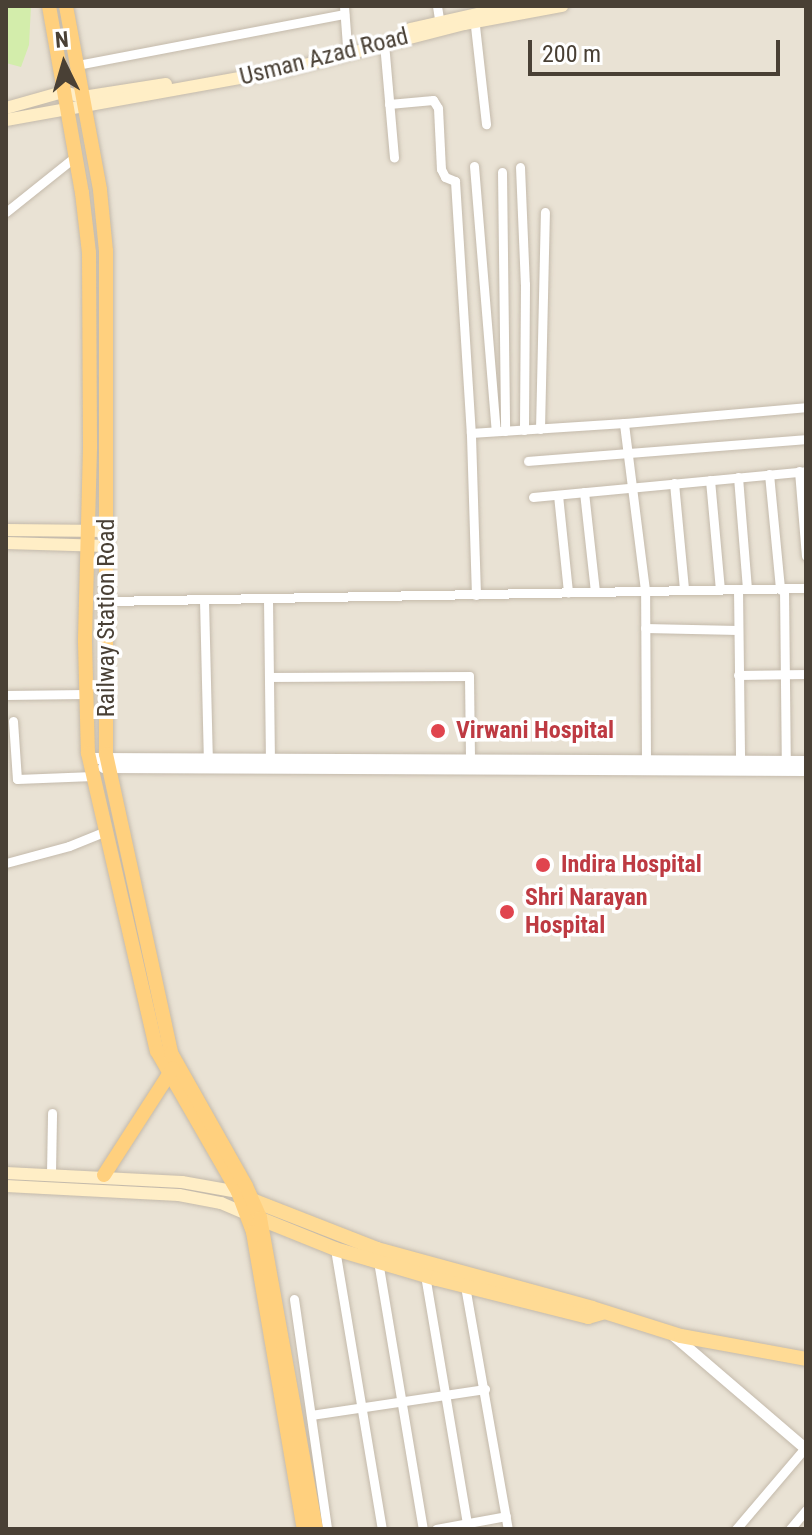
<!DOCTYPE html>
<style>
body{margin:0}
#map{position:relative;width:812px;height:1535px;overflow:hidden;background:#f5f0e7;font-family:"Roboto Condensed",sans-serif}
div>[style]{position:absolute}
.residential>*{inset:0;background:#e9e2d4;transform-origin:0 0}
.green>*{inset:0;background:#d3edab}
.roads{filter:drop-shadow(0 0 2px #c4baab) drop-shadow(0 0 2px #c4baab)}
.minor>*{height:9px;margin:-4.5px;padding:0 4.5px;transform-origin:4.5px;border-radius:4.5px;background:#fff}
.tertiary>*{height:11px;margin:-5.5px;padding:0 5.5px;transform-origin:5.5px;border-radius:5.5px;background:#fff}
.secondary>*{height:12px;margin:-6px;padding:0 6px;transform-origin:6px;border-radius:6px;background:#ffeec6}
.primary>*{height:14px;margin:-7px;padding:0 7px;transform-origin:7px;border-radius:7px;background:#ffdb95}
.trunk>*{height:14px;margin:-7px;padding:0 7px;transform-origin:7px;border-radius:7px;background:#ffd07e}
.dots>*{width:22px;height:22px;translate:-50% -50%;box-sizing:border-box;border:4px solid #fff;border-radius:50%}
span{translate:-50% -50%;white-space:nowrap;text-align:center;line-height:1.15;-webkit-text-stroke:7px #fff;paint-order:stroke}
.street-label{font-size:24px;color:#494035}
.health-label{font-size:24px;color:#be3a42;font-weight:700}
.left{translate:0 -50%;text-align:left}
.frame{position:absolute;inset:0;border:8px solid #494035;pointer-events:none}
.north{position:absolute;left:24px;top:24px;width:80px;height:80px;-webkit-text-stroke:6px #fff;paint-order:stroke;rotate:355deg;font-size:22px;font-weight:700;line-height:32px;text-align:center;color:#494035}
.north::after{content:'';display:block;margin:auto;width:28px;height:36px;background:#494035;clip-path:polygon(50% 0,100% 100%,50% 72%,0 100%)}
.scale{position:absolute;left:528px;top:40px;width:252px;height:36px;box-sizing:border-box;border:4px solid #494035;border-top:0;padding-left:10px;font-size:24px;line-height:28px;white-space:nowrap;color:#494035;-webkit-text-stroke:6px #fff;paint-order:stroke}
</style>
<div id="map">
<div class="residential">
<i style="left:6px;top:6px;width:800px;height:1523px"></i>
</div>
<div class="green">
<i style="clip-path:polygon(6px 6px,31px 6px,29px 45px,21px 67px,6px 63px)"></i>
</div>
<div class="roads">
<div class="minor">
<i style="left:344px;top:6px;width:40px;rotate:85.7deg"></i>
<i style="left:437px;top:6px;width:20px;rotate:81deg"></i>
<i style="left:474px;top:17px;width:108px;rotate:83.6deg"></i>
<i style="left:384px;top:43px;width:115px;rotate:85deg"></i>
<i style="left:77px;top:65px;width:272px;rotate:-10.8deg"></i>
<i style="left:389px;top:104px;width:44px;rotate:-5.2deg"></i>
<i style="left:433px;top:100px;width:9px;rotate:58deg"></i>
<i style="left:438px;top:108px;width:61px;rotate:87.2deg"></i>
<i style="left:441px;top:169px;width:9px;rotate:63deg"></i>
<i style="left:445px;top:177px;width:11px;rotate:22deg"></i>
<i style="left:455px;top:181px;width:253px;rotate:86.4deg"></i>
<i style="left:474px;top:166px;width:266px;rotate:85.3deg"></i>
<i style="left:520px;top:167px;width:117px;rotate:87.6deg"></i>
<i style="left:525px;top:284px;width:146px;rotate:90.4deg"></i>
<i style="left:502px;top:172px;width:259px;rotate:89.3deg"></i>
<i style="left:6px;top:212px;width:88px;rotate:-38.6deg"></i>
<i style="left:540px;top:429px;width:217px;rotate:-88.7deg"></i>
<i style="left:528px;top:461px;width:279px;rotate:-4.5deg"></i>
<i style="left:799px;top:471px;width:85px;rotate:85.3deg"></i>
<i style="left:769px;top:474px;width:116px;rotate:84.5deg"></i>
<i style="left:738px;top:477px;width:112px;rotate:85.4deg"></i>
<i style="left:710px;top:480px;width:109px;rotate:84.8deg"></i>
<i style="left:674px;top:483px;width:106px;rotate:84.6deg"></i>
<i style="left:584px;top:492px;width:100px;rotate:83.7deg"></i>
<i style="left:558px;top:495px;width:98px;rotate:84.1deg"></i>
<i style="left:533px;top:497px;width:274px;rotate:-5.4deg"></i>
<i style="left:784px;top:588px;width:177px;rotate:89.4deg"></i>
<i style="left:738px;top:589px;width:172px;rotate:89.3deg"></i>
<i style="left:476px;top:595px;width:162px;rotate:-91.8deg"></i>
<i style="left:471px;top:433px;width:153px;rotate:-3.7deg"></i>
<i style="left:268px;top:599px;width:161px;rotate:89.3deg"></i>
<i style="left:204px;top:600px;width:159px;rotate:88.6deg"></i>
<i style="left:107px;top:601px;width:699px;rotate:-1.07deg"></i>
<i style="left:645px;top:628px;width:93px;rotate:1.2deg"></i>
<i style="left:738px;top:675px;width:68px;rotate:-0.8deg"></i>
<i style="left:269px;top:677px;width:200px;rotate:-0.3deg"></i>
<i style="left:469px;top:676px;width:85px;rotate:89.3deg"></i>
<i style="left:6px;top:695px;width:80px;rotate:-0.7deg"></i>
<i style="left:13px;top:721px;width:58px;rotate:86.1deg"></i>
<i style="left:17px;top:779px;width:76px;rotate:-2.3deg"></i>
<i style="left:646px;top:761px;width:171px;rotate:-90.3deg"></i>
<i style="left:645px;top:590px;width:168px;rotate:-97.2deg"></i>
<i style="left:624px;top:423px;width:183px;rotate:-5deg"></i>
<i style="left:6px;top:863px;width:65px;rotate:-15.1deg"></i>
<i style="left:69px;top:846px;width:40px;rotate:-22deg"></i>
<i style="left:51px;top:1173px;width:60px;rotate:-89deg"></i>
<i style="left:335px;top:1249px;width:284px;rotate:80.5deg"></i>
<i style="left:378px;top:1261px;width:272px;rotate:80.5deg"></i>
<i style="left:425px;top:1275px;width:258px;rotate:80.4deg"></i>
<i style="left:465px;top:1286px;width:247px;rotate:80deg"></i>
<i style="left:294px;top:1299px;width:232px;rotate:81.8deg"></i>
<i style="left:311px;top:1415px;width:176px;rotate:-8.5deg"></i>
<i style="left:436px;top:1529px;width:71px;rotate:-10.5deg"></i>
<i style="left:736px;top:1529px;width:106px;rotate:-49.6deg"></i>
<i style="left:790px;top:1529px;width:25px;rotate:-50deg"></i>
</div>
<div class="tertiary">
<i style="left:89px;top:758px;width:717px;rotate:0.24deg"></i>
<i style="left:103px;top:767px;width:703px;rotate:0.24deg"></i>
<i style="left:673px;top:1335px;width:175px;rotate:40.6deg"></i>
</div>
<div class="secondary">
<i style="left:410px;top:29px;width:106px;rotate:-12.6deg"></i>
<i style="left:6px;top:108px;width:59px;rotate:-15.7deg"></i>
<i style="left:63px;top:92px;width:21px;rotate:14deg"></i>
<i style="left:83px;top:97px;width:84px;rotate:-8.9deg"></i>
<i style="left:6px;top:120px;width:288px;rotate:-10.2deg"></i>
<i style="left:289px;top:69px;width:181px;rotate:-14.4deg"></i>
<i style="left:464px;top:24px;width:100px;rotate:-10.4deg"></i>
<i style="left:6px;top:530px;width:101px;rotate:0.6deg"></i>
<i style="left:6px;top:543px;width:101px;rotate:1.7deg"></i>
<i style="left:6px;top:1173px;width:176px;rotate:2.9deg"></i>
<i style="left:182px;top:1182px;width:57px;rotate:10.1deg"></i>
<i style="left:6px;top:1186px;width:173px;rotate:3deg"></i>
<i style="left:179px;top:1195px;width:43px;rotate:10.8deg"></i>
<i style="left:221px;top:1203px;width:28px;rotate:23deg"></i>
</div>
<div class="primary">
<i style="left:247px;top:1198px;width:140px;rotate:21.4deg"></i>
<i style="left:377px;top:1249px;width:223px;rotate:15.3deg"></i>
<i style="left:592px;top:1308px;width:93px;rotate:17.5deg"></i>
<i style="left:681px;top:1336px;width:127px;rotate:10.4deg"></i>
<i style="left:251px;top:1215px;width:91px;rotate:22deg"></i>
<i style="left:335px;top:1249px;width:106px;rotate:16.4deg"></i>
<i style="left:437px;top:1279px;width:156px;rotate:14.1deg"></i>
<i style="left:588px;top:1317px;width:15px;rotate:-16deg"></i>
</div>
<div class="trunk">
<i style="left:49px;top:6px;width:190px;rotate:80deg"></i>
<i style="left:82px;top:193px;width:60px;rotate:83.3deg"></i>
<i style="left:89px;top:253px;width:195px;rotate:89.7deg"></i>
<i style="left:90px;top:448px;width:194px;rotate:91.5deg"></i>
<i style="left:85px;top:642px;width:111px;rotate:88.5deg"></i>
<i style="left:88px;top:753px;width:306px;rotate:77deg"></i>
<i style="left:157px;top:1051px;width:163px;rotate:60.1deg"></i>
<i style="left:238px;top:1192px;width:43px;rotate:69.4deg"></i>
<i style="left:253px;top:1232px;width:301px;rotate:80.3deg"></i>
<i style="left:66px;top:6px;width:187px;rotate:79.5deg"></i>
<i style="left:100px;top:190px;width:61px;rotate:84.4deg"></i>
<i style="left:106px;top:251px;width:503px;rotate:90deg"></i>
<i style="left:106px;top:754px;width:306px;rotate:77.7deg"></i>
<i style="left:171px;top:1053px;width:153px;rotate:60.6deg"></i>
<i style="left:246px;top:1186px;width:35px;rotate:66deg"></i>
<i style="left:260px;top:1218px;width:316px;rotate:79.8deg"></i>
<i style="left:104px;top:1175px;width:127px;rotate:-57.2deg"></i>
</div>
</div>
<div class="dots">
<i style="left:438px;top:731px;background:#e0444e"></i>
<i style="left:543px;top:865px;background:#e0444e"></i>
<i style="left:507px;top:912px;background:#e0444e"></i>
</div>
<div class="street-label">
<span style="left:324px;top:57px;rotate:-14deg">Usman Azad Road</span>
<span style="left:107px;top:618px;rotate:-90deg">Railway Station Road</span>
</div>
<div class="health-label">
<span class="left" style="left:456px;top:731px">Virwani Hospital</span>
<span class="left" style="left:561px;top:865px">Indira Hospital</span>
<span class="left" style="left:525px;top:912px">Shri Narayan<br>Hospital</span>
</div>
<div class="frame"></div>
<div class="north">N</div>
<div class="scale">200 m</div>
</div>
